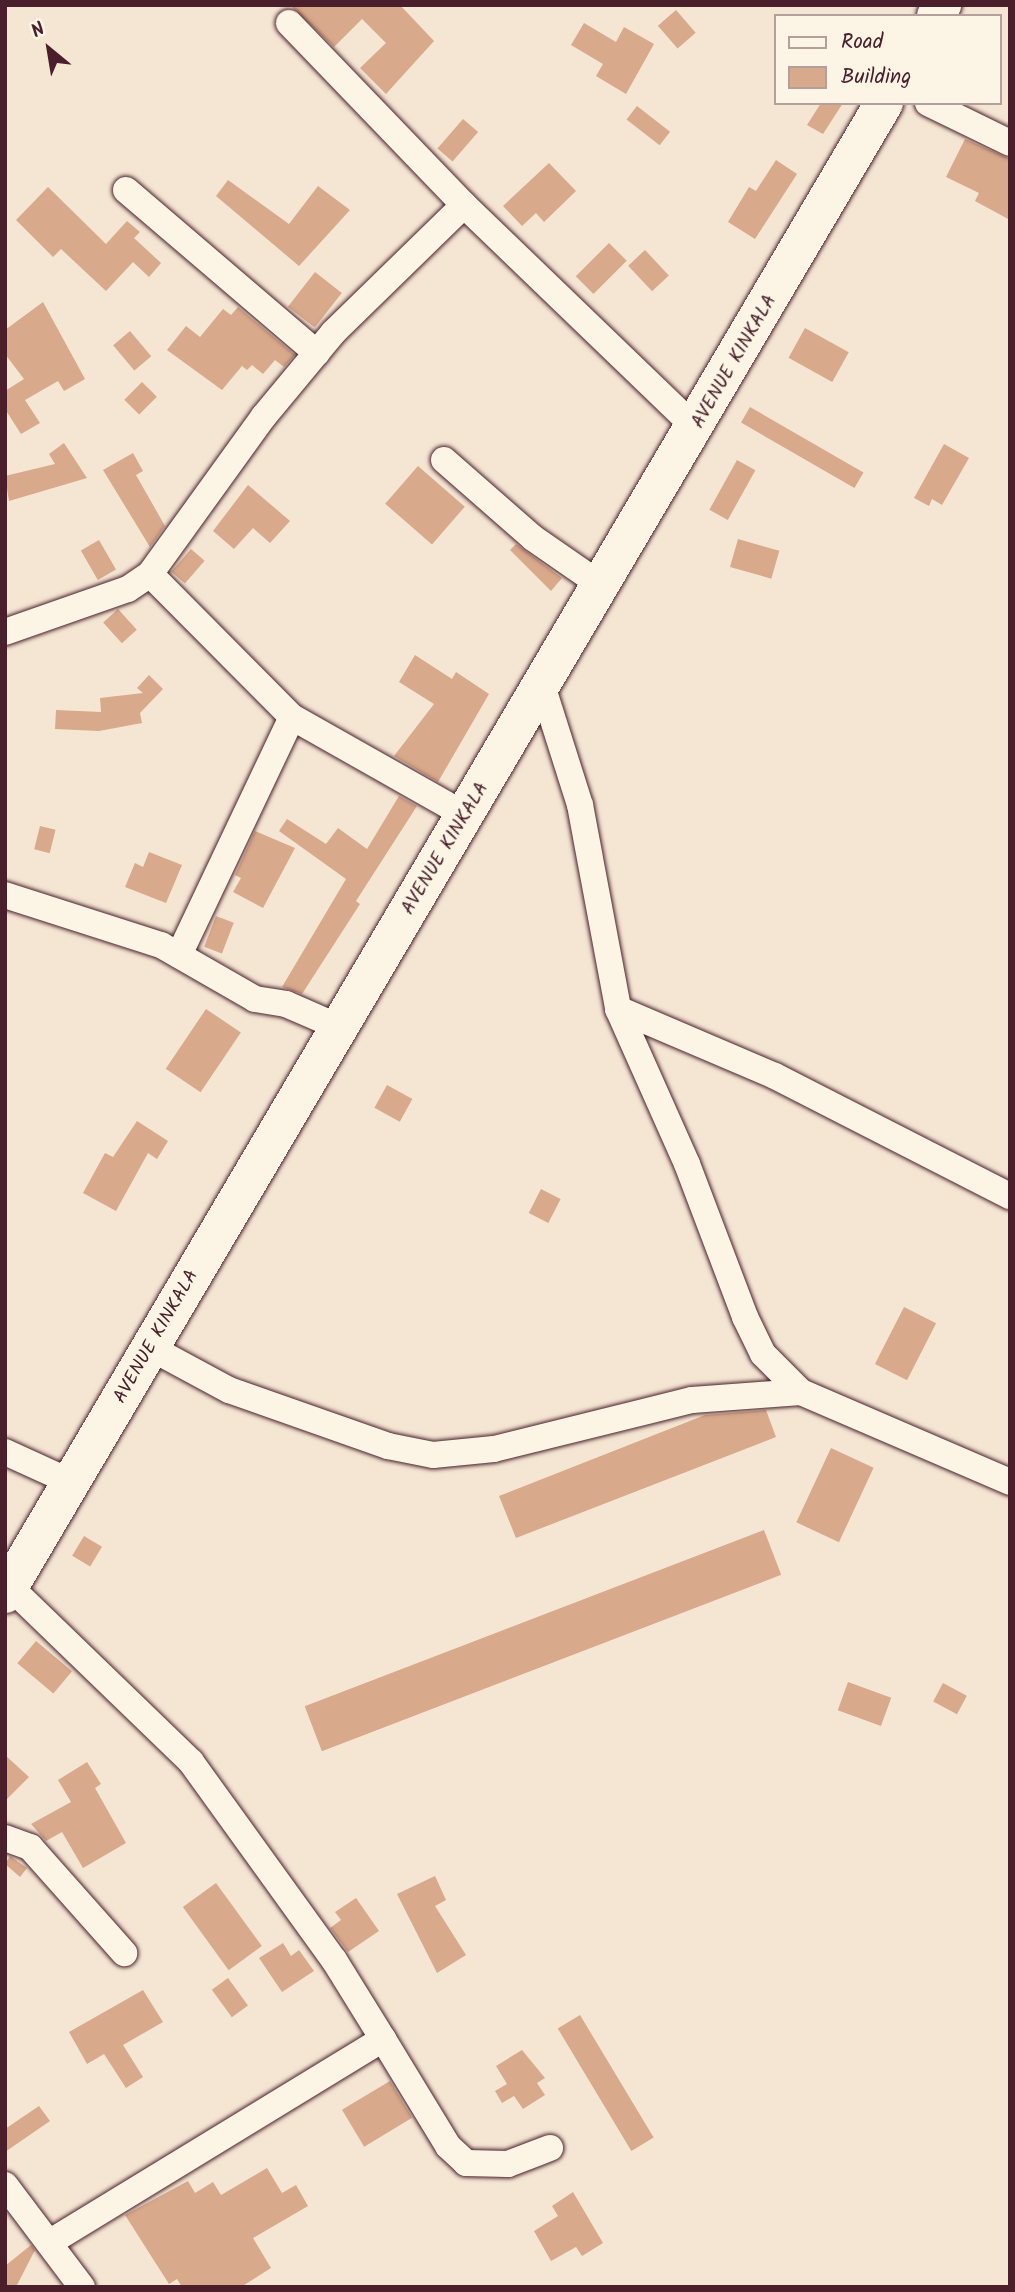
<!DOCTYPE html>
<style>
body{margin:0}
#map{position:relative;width:1015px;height:2292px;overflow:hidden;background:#f5e6d3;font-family:Kalam,sans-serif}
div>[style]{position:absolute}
.building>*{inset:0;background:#d8a98a;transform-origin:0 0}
.roads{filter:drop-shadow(0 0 2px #4a1f2b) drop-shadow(0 0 2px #4a1f2b)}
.street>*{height:26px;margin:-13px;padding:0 13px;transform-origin:13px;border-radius:13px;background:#fcf5e5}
.primary>*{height:38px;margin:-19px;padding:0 19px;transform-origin:19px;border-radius:19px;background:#fcf5e5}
span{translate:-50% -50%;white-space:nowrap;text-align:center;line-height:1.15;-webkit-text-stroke:5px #fcf5e5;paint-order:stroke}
.street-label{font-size:19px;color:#4a1f2b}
.frame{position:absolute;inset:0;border:7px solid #4a1f2b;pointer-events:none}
.legend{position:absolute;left:774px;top:14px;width:228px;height:91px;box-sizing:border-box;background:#fcf5e5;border:2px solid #b59f9b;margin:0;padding:9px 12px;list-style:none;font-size:21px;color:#4a1f2b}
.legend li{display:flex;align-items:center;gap:14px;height:35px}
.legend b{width:35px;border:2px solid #b59f9b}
.north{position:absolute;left:14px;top:14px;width:70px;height:70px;-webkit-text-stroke:5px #fcf5e5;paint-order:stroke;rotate:330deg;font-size:19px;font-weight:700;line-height:28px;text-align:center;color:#4a1f2b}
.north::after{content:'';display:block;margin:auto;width:24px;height:32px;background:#4a1f2b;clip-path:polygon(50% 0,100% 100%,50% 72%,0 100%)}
</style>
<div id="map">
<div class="building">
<i style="clip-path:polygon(290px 5px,400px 5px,434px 41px,386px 94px,360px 68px,386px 43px,362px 19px,334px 47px)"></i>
<i style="left:676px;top:10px;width:30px;height:24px;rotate:49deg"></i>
<i style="clip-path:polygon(584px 23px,616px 42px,624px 27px,654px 44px,626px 94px,596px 76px,603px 64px,571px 45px)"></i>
<i style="clip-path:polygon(821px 103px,843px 103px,823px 134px,807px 125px)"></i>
<i style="left:637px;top:106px;width:42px;height:17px;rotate:38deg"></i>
<i style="left:463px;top:119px;width:20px;height:39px;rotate:41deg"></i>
<i style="clip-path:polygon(965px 139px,1010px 159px,1010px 220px,975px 201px,979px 193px,946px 177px)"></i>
<i style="clip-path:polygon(776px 160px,797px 174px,755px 239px,728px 222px,749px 187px,756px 191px)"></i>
<i style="clip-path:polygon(549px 163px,576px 191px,544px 222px,536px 213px,522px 226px,503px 206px)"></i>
<i style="clip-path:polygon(228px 180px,289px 224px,318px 186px,350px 210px,299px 266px,216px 196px)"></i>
<i style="clip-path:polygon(48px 187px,106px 244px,127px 221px,140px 232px,134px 238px,161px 263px,149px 277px,133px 262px,106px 291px,61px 249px,53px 257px,16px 220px)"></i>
<i style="left:609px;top:243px;width:25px;height:47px;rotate:45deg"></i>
<i style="left:645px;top:250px;width:35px;height:23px;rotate:47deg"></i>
<i style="left:315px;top:272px;width:34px;height:44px;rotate:38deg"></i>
<i style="clip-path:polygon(43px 302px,85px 379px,64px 391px,58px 381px,25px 400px,40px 423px,21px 434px,5px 409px,5px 391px,24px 379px,5px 354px,5px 330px)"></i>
<i style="clip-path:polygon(238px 307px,295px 355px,284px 367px,275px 360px,263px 374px,252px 365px,247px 370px,242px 366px,222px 390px,167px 350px,186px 326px,200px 337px,223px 309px,231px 315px)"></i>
<i style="left:805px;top:328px;width:50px;height:34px;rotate:29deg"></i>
<i style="left:130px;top:331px;width:33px;height:22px;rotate:50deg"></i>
<i style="left:142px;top:382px;width:21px;height:25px;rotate:45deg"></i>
<i style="left:750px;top:407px;width:131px;height:18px;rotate:30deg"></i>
<i style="clip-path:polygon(64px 443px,87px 478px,9px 501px,5px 476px,55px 464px,49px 454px)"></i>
<i style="clip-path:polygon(944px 444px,969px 458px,942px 505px,932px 499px,929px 506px,914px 498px)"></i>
<i style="clip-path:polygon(133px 453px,143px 471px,136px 475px,165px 526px,150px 547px,103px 470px)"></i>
<i style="left:737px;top:460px;width:21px;height:57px;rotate:29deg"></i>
<i style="left:418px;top:466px;width:62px;height:50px;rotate:41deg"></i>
<i style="clip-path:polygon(248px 485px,290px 521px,270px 543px,253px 528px,234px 549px,213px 531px)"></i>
<i style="left:738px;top:539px;width:43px;height:29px;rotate:16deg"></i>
<i style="left:99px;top:540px;width:34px;height:21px;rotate:60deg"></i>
<i style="clip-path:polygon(516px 544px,562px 578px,551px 591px,510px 550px)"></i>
<i style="left:191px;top:549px;width:18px;height:30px;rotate:41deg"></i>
<i style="left:118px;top:609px;width:28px;height:20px;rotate:48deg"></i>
<i style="clip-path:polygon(415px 655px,452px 679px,456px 672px,489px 694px,438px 782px,394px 756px,434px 704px,399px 682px)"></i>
<i style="clip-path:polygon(149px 675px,163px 689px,140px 713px,142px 723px,99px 731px,55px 729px,56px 710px,101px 712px,100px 698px,143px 693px,137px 688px)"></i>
<i style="clip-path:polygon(399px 796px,417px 806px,356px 901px,360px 904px,302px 994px,282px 987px,346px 879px,279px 831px,287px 819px,326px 844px,338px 828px,367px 849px)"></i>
<i style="left:40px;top:826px;width:16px;height:24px;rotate:14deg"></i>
<i style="clip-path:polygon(255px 831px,295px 848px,263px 908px,233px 892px,241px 878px,235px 875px)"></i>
<i style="clip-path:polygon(149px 852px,182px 865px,166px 903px,125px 887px,135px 863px,143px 867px)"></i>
<i style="left:216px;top:916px;width:19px;height:33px;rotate:21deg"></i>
<i style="left:206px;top:1009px;width:42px;height:72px;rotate:34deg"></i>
<i style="left:387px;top:1085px;width:29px;height:26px;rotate:29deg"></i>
<i style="clip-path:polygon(137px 1121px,168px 1141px,157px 1159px,148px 1153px,116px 1211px,83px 1193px,105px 1153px,113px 1157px)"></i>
<i style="left:541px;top:1189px;width:22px;height:27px;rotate:27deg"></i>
<i style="left:904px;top:1307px;width:36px;height:64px;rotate:27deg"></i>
<i style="clip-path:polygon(766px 1410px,776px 1437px,516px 1538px,499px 1496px,705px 1415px)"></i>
<i style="left:831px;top:1448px;width:47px;height:82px;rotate:25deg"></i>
<i style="left:764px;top:1530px;width:48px;height:492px;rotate:69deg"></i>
<i style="left:84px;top:1536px;width:21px;height:23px;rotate:31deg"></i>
<i style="left:36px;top:1641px;width:47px;height:29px;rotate:40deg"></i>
<i style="left:848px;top:1682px;width:46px;height:30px;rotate:20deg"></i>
<i style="left:943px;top:1683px;width:27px;height:21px;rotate:28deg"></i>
<i style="clip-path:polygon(5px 1755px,29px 1777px,5px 1801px)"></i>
<i style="clip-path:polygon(87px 1762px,101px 1784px,95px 1788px,126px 1843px,83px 1868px,62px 1832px,46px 1841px,31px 1824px,71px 1802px,58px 1780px)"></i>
<i style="clip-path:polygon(10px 1856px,27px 1868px,20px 1877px,5px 1864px)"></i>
<i style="clip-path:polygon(435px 1876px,446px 1900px,435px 1906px,466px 1955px,437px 1973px,397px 1894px)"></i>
<i style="left:216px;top:1883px;width:78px;height:41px;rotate:54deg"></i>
<i style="clip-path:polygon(356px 1898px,379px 1931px,348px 1952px,330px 1928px,341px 1920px,335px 1912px)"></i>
<i style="clip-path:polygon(283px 1943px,291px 1956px,299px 1950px,314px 1971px,282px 1992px,259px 1958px)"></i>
<i style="left:228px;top:1978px;width:34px;height:20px;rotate:54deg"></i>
<i style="clip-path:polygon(143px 1990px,163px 2022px,123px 2045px,143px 2077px,126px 2088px,104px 2054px,87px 2064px,69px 2032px)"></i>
<i style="left:580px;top:2015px;width:143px;height:26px;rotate:59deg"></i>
<i style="clip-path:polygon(522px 2050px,545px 2078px,537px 2083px,545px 2095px,523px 2109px,514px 2096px,502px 2103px,495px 2091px,507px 2084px,496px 2066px)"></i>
<i style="left:390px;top:2081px;width:43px;height:56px;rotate:59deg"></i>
<i style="clip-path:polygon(39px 2106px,50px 2121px,5px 2152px,5px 2129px)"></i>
<i style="clip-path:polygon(267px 2168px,282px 2193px,296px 2185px,308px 2206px,253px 2238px,271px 2268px,241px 2287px,182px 2287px,177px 2279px,169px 2284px,125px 2215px,188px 2181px,195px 2193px,213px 2182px,221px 2195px)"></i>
<i style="clip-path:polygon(573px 2192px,603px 2243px,582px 2256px,576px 2247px,551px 2261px,534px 2231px,558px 2216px,552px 2206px)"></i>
<i style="clip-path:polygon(31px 2245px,35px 2250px,16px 2287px,5px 2287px,5px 2266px)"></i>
</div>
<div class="roads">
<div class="street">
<i style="left:289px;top:23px;width:252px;rotate:46.1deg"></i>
<i style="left:464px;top:205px;width:322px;rotate:43.9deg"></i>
<i style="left:928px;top:103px;width:91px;rotate:26deg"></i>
<i style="left:126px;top:190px;width:251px;rotate:40.5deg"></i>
<i style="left:464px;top:205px;width:183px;rotate:135.7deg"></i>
<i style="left:333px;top:333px;width:108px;rotate:129.7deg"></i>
<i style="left:264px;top:416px;width:195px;rotate:125.8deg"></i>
<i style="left:150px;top:574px;width:202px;rotate:45.2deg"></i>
<i style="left:292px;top:717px;width:201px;rotate:29.5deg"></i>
<i style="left:444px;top:460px;width:118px;rotate:41.2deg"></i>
<i style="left:533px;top:538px;width:83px;rotate:34.7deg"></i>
<i style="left:5px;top:632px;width:130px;rotate:-19.3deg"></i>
<i style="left:128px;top:589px;width:27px;rotate:-34deg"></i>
<i style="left:541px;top:682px;width:129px;rotate:72.4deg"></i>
<i style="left:580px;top:805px;width:208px;rotate:79.4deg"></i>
<i style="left:618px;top:1009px;width:170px;rotate:66deg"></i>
<i style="left:687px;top:1164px;width:164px;rotate:69.2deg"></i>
<i style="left:745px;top:1317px;width:41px;rotate:64.1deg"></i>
<i style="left:763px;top:1354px;width:54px;rotate:45deg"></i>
<i style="left:5px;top:895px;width:164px;rotate:17.8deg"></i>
<i style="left:161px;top:945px;width:108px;rotate:29.9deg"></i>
<i style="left:255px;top:999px;width:31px;rotate:9deg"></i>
<i style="left:286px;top:1004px;width:58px;rotate:23.5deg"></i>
<i style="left:179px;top:955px;width:263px;rotate:-64.6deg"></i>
<i style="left:618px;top:1009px;width:171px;rotate:23.1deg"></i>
<i style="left:775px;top:1076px;width:264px;rotate:27.1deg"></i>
<i style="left:151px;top:1348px;width:89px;rotate:28.3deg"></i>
<i style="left:229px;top:1390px;width:169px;rotate:19.4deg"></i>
<i style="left:388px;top:1446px;width:46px;rotate:11.3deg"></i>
<i style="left:433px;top:1455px;width:61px;rotate:-5.6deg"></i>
<i style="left:494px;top:1449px;width:204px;rotate:-13.9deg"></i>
<i style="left:692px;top:1400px;width:109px;rotate:-4.2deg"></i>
<i style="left:801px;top:1392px;width:228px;rotate:23.3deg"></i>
<i style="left:5px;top:1452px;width:75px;rotate:24.5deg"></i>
<i style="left:10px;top:1587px;width:252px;rotate:44deg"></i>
<i style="left:191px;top:1762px;width:244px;rotate:54.2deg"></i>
<i style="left:334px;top:1960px;width:93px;rotate:58.2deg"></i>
<i style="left:383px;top:2039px;width:390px;rotate:148.6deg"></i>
<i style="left:5px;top:1838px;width:27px;rotate:20deg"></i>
<i style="left:30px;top:1847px;width:142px;rotate:48.4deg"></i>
<i style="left:383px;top:2039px;width:125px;rotate:58.7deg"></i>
<i style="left:448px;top:2146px;width:25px;rotate:43deg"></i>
<i style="left:466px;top:2163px;width:42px;rotate:1.4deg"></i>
<i style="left:508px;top:2164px;width:45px;rotate:-20.9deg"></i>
<i style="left:5px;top:2185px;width:128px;rotate:53deg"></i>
</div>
<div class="primary">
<i style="left:936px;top:16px;width:13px;rotate:-61deg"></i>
<i style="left:5px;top:1594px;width:1731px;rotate:-59.48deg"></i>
</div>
</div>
<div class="street-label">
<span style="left:735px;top:362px;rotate:-60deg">AVENUE KINKALA</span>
<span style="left:446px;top:849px;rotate:-59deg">AVENUE KINKALA</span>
<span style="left:157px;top:1337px;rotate:-60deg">AVENUE KINKALA</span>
</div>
<div class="frame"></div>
<ul class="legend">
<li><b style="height:9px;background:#fcf5e5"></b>Road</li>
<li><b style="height:19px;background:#d8a98a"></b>Building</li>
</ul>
<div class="north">N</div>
</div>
